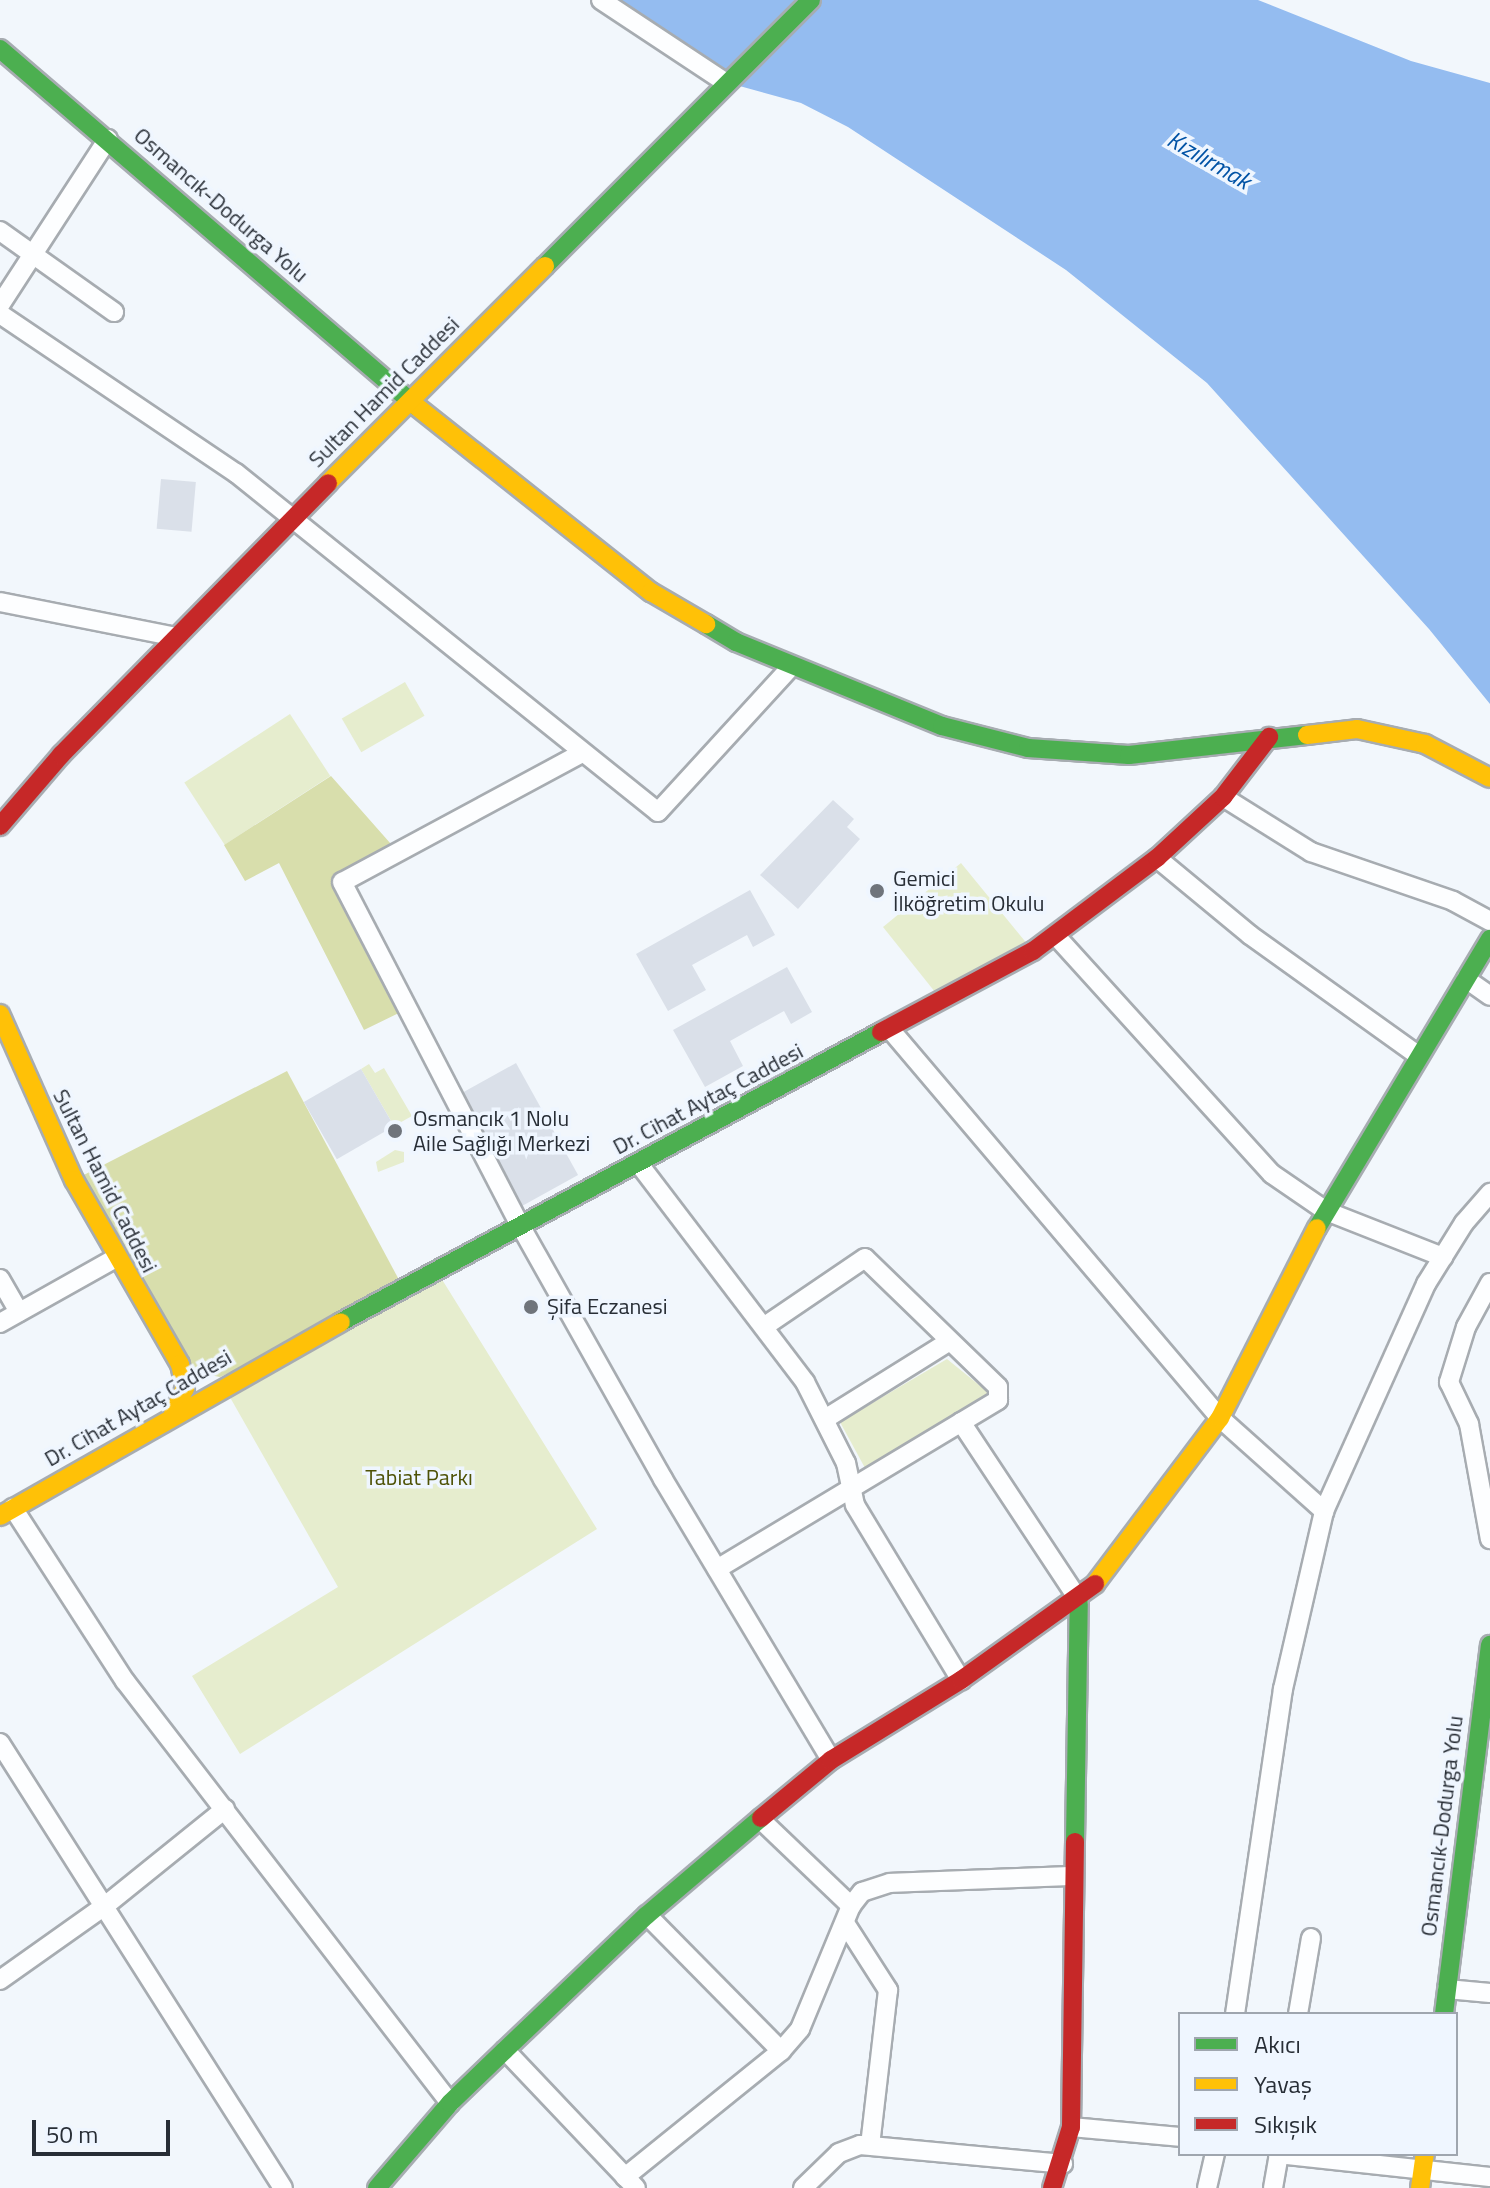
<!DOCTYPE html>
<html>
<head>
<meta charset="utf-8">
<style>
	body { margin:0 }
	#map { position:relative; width:1490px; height:2188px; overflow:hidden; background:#f2f7fc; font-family:"Titillium Web",sans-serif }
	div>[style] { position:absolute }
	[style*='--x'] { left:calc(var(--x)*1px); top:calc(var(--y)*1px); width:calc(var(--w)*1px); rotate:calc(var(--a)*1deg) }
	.green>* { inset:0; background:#e6edce; transform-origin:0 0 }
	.forest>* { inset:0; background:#d8deac }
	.water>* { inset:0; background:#94bcf0 }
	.building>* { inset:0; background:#dae0e9; transform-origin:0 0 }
	.roads { filter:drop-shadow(2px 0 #a7acb1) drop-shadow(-2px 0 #a7acb1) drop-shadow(0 2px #a7acb1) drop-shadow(0 -2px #a7acb1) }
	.street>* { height:18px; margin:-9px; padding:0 9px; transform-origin:9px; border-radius:9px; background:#fdfeff }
	.fast>* { height:18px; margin:-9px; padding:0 9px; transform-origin:9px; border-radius:9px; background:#4caf50 }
	.slow>* { height:18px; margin:-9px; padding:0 9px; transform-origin:9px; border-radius:9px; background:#ffc107 }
	.jam>* { height:18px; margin:-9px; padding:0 9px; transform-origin:9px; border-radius:9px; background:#c62828 }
	.dots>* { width:22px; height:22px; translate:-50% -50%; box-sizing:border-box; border:4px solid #eff6ff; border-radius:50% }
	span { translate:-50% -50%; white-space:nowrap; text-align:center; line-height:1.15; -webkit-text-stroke:7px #eff6ff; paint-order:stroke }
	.street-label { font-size:22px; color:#282e36 }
	.poi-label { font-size:22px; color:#282e36 }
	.left { translate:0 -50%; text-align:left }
	.park-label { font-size:22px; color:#4e5206 }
	.water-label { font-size:24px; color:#0052a5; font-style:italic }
	.legend { position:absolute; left:1178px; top:2012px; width:280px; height:144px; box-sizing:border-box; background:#eff6ff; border:2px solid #9fa6af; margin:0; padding:10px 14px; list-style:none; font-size:24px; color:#282e36 }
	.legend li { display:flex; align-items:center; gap:16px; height:40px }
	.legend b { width:40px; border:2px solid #9fa6af }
	.scale { position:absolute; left:32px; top:2120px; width:138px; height:36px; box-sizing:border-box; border:4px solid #282e36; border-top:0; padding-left:10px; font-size:24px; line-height:28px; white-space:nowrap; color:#282e36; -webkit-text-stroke:6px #eff6ff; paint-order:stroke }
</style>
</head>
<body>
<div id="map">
	<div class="green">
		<div style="left:405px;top:682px;width:39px;height:73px;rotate:60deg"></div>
		<div style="left:290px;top:714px;width:74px;height:126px;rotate:57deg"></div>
		<div style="clip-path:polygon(961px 863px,1033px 951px,943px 1002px,883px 927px)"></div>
		<div style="clip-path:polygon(369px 1064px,375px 1073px,384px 1068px,412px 1116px,394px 1126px,361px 1069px)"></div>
		<div style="clip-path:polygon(395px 1150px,404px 1152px,404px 1162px,378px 1172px,376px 1162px)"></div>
		<div style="clip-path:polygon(438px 1273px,597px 1529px,240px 1754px,192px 1676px,338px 1587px,223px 1385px)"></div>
		<div style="clip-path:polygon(947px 1359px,989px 1393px,987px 1397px,865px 1468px,840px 1422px)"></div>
	</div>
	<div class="forest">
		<div style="clip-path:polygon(331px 776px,398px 852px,342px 883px,405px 1010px,364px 1030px,279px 863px,245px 881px,224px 845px)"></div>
		<div style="clip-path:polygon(287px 1071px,405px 1291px,220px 1377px,205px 1374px,180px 1364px,74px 1180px)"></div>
	</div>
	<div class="water">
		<div style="clip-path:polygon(619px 0,1258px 0,1411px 61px,1490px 83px,1490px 704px,1429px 629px,1207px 383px,1066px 270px,848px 127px,801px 103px,725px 82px)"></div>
	</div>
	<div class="building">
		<div style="left:161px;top:479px;width:35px;height:50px;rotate:5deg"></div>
		<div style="clip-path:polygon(833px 800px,854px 819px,847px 827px,860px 839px,798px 909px,760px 875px)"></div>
		<div style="clip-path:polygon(750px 890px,775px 935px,753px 947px,747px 935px,692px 965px,706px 990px,668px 1011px,636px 954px)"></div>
		<div style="clip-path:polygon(787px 967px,812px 1012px,791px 1024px,784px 1011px,730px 1041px,743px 1066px,705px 1087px,673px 1030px)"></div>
		<div style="left:516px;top:1063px;width:128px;height:64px;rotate:61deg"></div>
		<div style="left:361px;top:1069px;width:66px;height:66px;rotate:60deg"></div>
	</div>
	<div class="roads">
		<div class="street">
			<div style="--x:601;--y:0;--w:149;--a:33.5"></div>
			<div style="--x:0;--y:231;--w:140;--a:35.4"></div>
			<div style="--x:0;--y:305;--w:198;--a:-57"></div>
			<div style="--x:0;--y:314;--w:285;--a:34"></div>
			<div style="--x:236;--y:473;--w:541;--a:38.78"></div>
			<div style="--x:658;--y:812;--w:198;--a:-47.5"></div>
			<div style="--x:0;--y:602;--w:180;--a:11.2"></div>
			<div style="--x:582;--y:753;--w:272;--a:151.7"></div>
			<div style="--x:342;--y:882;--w:389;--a:62.6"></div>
			<div style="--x:521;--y:1227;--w:289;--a:60.6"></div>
			<div style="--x:663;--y:1479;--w:327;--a:59.1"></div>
			<div style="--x:1223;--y:797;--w:104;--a:32"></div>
			<div style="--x:1311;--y:852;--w:150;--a:19"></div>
			<div style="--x:1453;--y:901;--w:42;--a:28.4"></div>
			<div style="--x:1157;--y:858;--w:121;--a:39.6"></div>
			<div style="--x:1250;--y:935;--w:208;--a:35.6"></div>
			<div style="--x:1056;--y:936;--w:321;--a:47.8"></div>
			<div style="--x:1272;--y:1174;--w:65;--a:34.4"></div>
			<div style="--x:1326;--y:1211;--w:126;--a:21.5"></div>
			<div style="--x:1466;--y:979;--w:29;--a:35"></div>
			<div style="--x:889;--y:1028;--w:512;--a:49.68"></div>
			<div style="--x:1220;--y:1418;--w:140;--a:41.8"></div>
			<div style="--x:639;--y:1164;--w:274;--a:52.7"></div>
			<div style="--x:805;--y:1382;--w:91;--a:63.2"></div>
			<div style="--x:846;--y:1463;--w:43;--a:77.9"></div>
			<div style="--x:855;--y:1505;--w:205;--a:58.8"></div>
			<div style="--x:0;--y:1279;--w:38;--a:60"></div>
			<div style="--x:1490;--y:1283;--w:50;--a:118.6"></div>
			<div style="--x:1466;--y:1327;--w:58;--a:107.2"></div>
			<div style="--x:1449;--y:1382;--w:47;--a:64.5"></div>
			<div style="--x:1469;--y:1424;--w:117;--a:79.7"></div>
			<div style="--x:0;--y:1323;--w:133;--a:-29.3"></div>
			<div style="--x:825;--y:1419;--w:147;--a:-32"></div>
			<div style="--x:961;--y:1422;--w:214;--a:56.5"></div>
			<div style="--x:13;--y:1508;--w:206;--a:57.1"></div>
			<div style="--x:125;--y:1681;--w:533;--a:52.4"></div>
			<div style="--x:717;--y:1569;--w:328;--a:-31"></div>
			<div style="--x:998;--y:1400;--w:13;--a:-90"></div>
			<div style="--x:998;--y:1387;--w:185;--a:-135.9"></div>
			<div style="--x:865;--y:1258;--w:121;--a:145.8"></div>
			<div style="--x:0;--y:1743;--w:527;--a:57.55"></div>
			<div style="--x:760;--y:1819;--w:126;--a:43.7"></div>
			<div style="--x:647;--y:1915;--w:191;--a:45.4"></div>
			<div style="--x:845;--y:1923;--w:80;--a:57.3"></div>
			<div style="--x:888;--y:1990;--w:156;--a:96.6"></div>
			<div style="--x:0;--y:1980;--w:130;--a:-35.3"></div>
			<div style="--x:106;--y:1905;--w:153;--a:-38.9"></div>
			<div style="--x:1447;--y:1989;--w:43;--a:5.3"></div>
			<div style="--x:1235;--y:2014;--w:329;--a:-81.6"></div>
			<div style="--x:1283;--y:1689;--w:183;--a:-77"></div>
			<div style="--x:1324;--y:1511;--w:249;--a:-65.8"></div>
			<div style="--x:1426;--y:1284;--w:72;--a:-58.1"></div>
			<div style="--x:1464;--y:1223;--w:40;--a:-49"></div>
			<div style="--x:1298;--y:2014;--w:77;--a:-80.3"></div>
			<div style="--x:505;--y:2050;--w:190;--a:46.5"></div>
			<div style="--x:1071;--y:2127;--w:109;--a:5.2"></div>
			<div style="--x:1278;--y:2154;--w:213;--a:6.2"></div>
			<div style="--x:625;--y:2177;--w:201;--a:-38.9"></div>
			<div style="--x:781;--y:2051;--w:29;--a:-49"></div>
			<div style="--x:800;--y:2029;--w:133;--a:-67.5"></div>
			<div style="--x:851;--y:1906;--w:18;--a:-52"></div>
			<div style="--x:862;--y:1892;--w:29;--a:-18"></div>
			<div style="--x:890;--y:1883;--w:184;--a:-2.2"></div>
			<div style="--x:803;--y:2188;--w:50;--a:-44.2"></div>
			<div style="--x:839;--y:2153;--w:22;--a:-21"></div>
			<div style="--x:860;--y:2145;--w:204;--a:5.3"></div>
			<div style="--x:1207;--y:2188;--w:35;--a:-77"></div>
			<div style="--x:1273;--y:2188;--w:35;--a:-80"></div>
		</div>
		<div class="fast">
			<div style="--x:0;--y:49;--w:548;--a:40.64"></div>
			<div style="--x:545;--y:266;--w:376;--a:-45"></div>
			<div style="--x:706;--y:624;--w:35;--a:31"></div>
			<div style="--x:736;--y:642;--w:222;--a:22.2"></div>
			<div style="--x:942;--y:726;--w:89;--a:14.3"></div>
			<div style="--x:1028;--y:748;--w:101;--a:4"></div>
			<div style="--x:1129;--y:755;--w:179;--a:-6.4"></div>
			<div style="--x:1317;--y:1228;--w:337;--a:-59.1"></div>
			<div style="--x:341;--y:1322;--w:613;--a:-28.24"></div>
			<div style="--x:1075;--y:1842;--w:242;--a:-89.1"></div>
			<div style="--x:1444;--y:2014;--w:372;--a:-82.9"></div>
			<div style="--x:377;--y:2188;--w:112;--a:-49.3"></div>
			<div style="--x:450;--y:2103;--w:76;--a:-43.9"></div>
			<div style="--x:505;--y:2050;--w:196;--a:-43.6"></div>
			<div style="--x:647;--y:1915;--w:150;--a:-40.4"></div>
		</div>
		<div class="slow">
			<div style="--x:416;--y:406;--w:300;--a:38.4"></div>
			<div style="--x:651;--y:592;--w:64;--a:30.2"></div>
			<div style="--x:328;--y:483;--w:307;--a:-45"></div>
			<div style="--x:1307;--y:735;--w:50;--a:-6.8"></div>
			<div style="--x:1357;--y:729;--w:70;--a:12.4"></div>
			<div style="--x:1425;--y:744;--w:73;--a:27.6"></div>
			<div style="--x:0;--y:1014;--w:182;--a:66"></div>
			<div style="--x:74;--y:1180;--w:212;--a:60.1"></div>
			<div style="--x:180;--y:1364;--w:25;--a:78"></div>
			<div style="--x:185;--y:1388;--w:29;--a:115"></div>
			<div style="--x:0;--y:1516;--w:392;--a:-29.6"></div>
			<div style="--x:1095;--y:1584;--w:208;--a:-53"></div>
			<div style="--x:1220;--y:1418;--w:213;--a:-63"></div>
			<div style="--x:1420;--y:2188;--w:34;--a:-82"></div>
		</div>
		<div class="jam">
			<div style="--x:0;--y:826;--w:94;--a:-49.3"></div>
			<div style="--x:61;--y:755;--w:381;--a:-45.5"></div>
			<div style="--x:881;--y:1032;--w:172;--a:-28.1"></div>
			<div style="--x:1033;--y:951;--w:155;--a:-36.9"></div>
			<div style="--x:1157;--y:858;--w:90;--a:-42.7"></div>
			<div style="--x:1223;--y:797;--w:76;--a:-52.5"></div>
			<div style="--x:761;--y:1818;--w:91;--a:-39.6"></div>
			<div style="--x:831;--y:1760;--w:153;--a:-31.6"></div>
			<div style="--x:961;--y:1680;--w:165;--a:-35.6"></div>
			<div style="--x:1052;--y:2188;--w:64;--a:-72.7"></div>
			<div style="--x:1071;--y:2127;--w:285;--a:-89.2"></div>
		</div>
	</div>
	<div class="dots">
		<div style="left:877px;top:891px;background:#6f747b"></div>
		<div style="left:395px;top:1131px;background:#6f747b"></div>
		<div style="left:531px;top:1307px;background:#6f747b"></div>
	</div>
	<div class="street-label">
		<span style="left:221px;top:205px;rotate:41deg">Osmancık-Dodurga Yolu</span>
		<span style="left:384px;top:392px;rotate:-45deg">Sultan Hamid Caddesi</span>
		<span style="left:708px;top:1099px;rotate:-28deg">Dr. Cihat Aytaç Caddesi</span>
		<span style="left:105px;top:1181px;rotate:63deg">Sultan Hamid Caddesi</span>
		<span style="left:138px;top:1408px;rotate:-30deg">Dr. Cihat Aytaç Caddesi</span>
		<span style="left:1442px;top:1826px;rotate:-83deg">Osmancık-Dodurga Yolu</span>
	</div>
	<div class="poi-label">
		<span class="left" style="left:893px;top:891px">Gemici<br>İlköğretim Okulu</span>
		<span class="left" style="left:413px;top:1131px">Osmancık 1 Nolu<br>Aile Sağlığı Merkezi</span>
		<span class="left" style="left:547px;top:1307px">Şifa Eczanesi</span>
	</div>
	<div class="park-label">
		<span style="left:419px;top:1478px">Tabiat Parkı</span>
	</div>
	<div class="water-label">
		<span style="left:1209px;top:160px;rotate:30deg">Kızılırmak</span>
	</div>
	<ul class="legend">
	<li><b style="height:10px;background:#4caf50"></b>Akıcı</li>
	<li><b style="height:10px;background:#ffc107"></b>Yavaş</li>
	<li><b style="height:10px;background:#c62828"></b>Sıkışık</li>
	</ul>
	<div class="scale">50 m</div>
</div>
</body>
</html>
